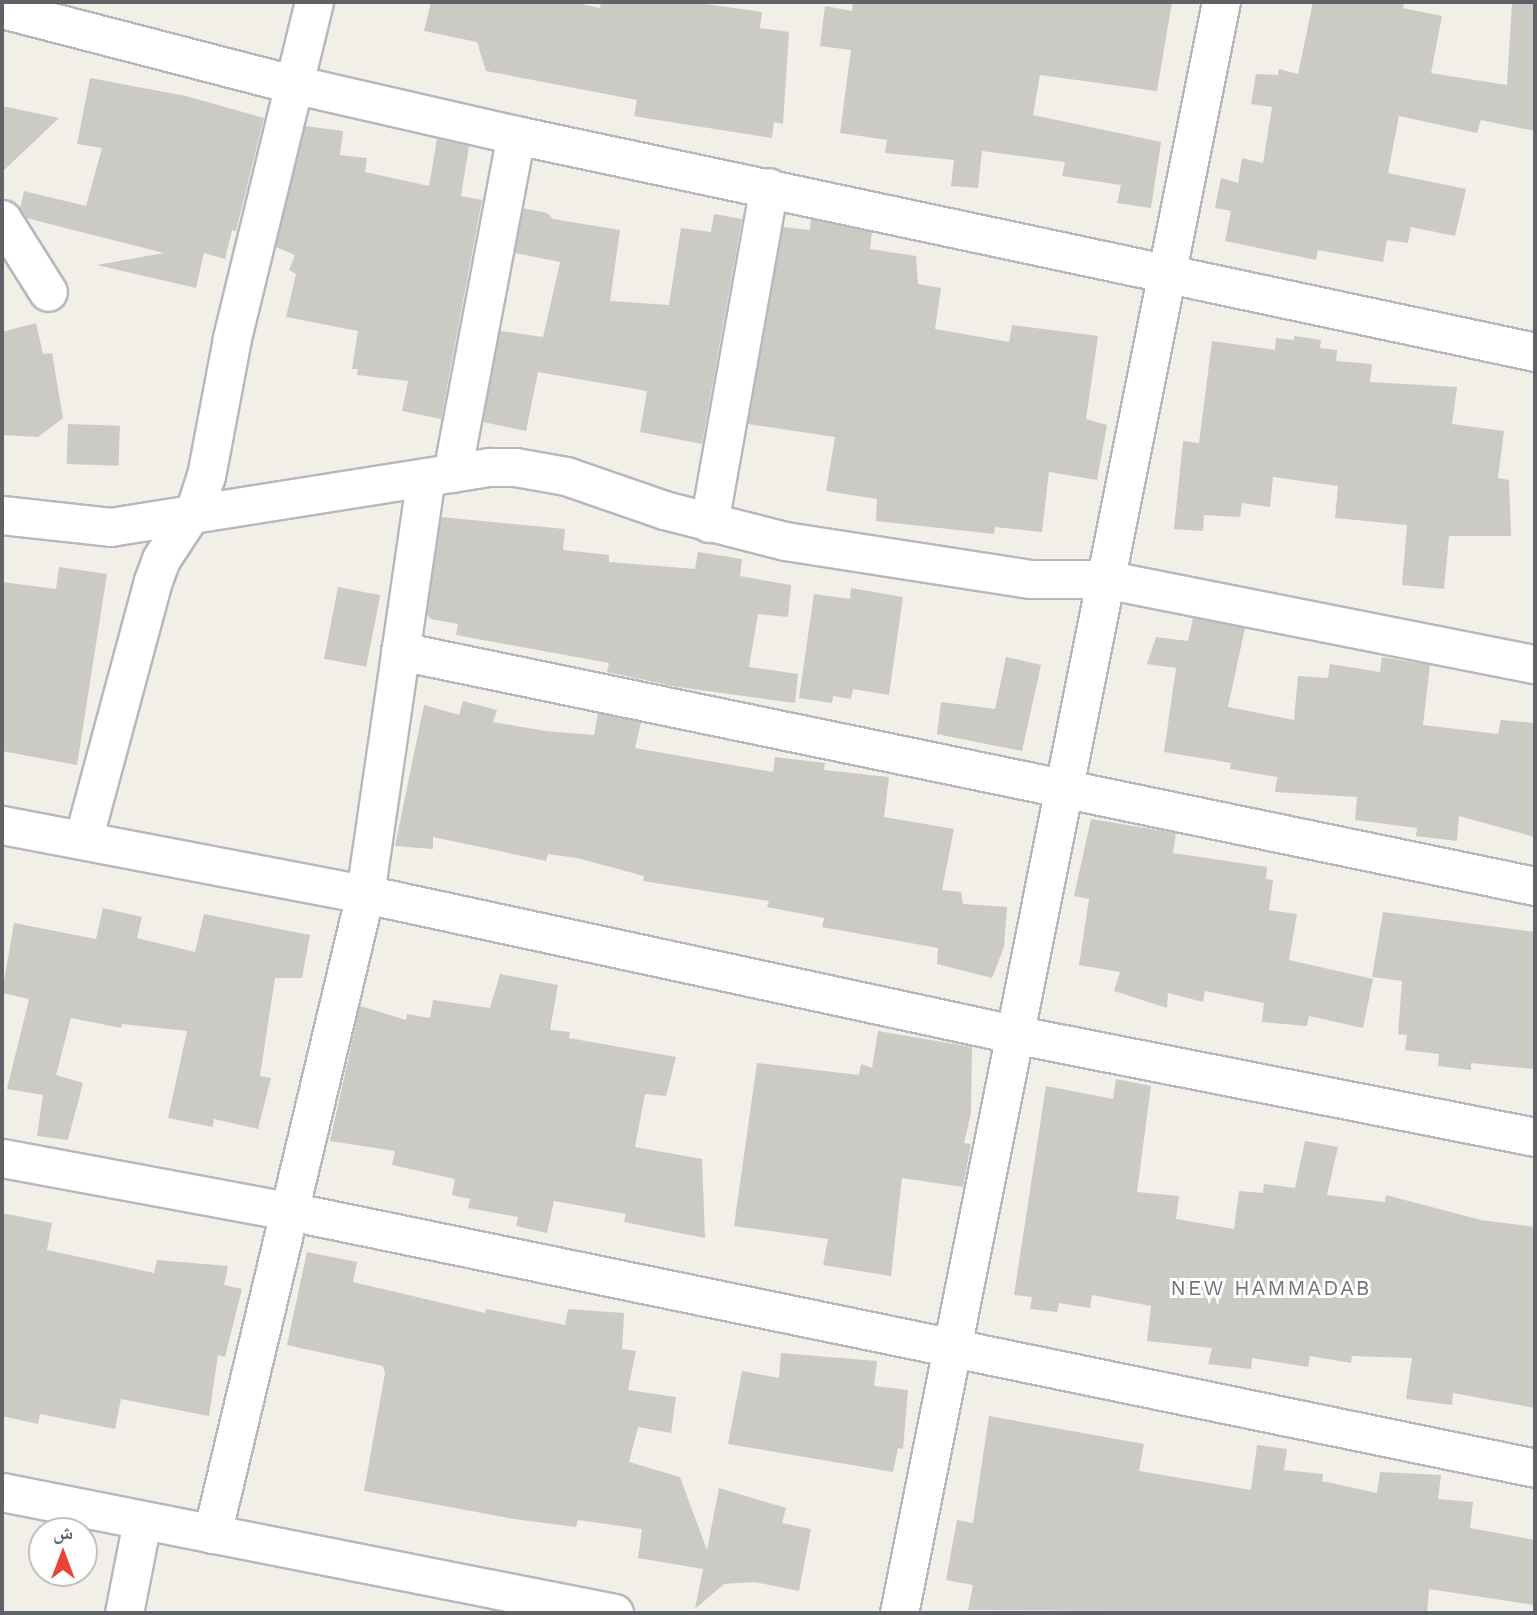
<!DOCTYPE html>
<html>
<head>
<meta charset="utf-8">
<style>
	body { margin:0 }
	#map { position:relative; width:1537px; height:1615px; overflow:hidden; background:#f1efe8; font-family:"Work Sans","Noto Naskh Arabic",sans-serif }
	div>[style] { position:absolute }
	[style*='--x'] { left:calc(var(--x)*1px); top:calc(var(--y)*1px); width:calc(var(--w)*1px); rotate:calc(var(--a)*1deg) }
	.building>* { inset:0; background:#cccac5; transform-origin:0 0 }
	.roads { filter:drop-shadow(2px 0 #b5b8bc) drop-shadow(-2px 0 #b5b8bc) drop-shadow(0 2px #b5b8bc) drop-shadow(0 -2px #b5b8bc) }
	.street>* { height:37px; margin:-18.5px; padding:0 18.5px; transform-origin:18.5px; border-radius:18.5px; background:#fff }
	span { translate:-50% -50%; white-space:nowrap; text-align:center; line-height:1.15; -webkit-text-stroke:6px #fff; paint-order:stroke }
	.neighbourhood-label { font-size:21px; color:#70757a; letter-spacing:2px }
	.frame { position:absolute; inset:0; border:4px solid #5f6368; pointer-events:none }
	.north { position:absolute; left:28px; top:1517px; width:70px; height:70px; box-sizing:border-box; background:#fff; border:2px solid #bfc1c3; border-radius:50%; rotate:0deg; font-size:19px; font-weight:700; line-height:28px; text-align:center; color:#5f6368 }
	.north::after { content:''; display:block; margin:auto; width:24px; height:32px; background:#ea4335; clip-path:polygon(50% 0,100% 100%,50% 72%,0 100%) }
</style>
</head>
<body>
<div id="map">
	<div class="building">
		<div style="clip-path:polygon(431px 2px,572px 2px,600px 8px,601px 2px,692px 2px,762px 12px,760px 28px,789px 32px,783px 124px,774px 122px,772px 138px,651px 119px,634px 116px,637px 100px,486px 71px,477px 42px,424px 31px)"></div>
		<div style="clip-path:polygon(853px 2px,1172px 2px,1157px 91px,1040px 75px,1033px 115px,1161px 142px,1151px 208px,1117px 203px,1121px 185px,1062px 176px,1065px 162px,982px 151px,978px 188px,951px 186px,954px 160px,885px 153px,887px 140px,840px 133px,851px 50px,820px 46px,825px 6px,852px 11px)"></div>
		<div style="clip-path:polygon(1313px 2px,1404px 2px,1403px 8px,1442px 16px,1431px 73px,1507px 85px,1512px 2px,1535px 2px,1535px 131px,1481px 120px,1477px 133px,1399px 116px,1388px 173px,1466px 189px,1455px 236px,1411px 227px,1408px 243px,1387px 240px,1383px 262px,1318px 250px,1316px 260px,1225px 241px,1231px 211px,1215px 208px,1221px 178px,1238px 183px,1242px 158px,1263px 163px,1272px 107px,1251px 104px,1256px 74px,1278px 75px,1279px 69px,1298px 74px)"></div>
		<div style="clip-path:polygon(90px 78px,186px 96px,264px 118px,236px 231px,232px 230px,225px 259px,204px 253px,196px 288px,97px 265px,164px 253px,26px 218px,20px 208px,24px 191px,86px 206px,102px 148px,77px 144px)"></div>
		<div style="clip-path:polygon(2px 106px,59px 118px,2px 172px)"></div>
		<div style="clip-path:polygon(305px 126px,343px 131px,340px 155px,367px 158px,365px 172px,429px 186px,437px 139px,469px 146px,461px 196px,482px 200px,441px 419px,402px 411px,408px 381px,357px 375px,358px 369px,352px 369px,358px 331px,286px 317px,296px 274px,289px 270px,295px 255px,276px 247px)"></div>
		<div style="clip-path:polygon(523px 208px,547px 213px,553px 219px,620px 230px,610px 301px,669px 305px,681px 228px,711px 232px,714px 214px,742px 219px,702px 444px,640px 432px,647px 391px,538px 372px,526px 431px,483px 422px,500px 331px,543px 337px,560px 262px,515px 253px)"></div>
		<div style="clip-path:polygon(811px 219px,872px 232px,870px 249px,916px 256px,918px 284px,941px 288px,935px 329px,1009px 342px,1012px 325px,1098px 336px,1086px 419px,1107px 425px,1097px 480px,1049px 472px,1042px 532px,995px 527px,994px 534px,876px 521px,877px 499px,826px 491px,835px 437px,748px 424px,783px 227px,810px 230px)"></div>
		<div style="clip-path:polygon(36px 323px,43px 354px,52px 353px,63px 418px,38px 437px,2px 435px,2px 332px)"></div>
		<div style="clip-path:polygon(1294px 336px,1321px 340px,1320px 348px,1337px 350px,1336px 361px,1372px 364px,1370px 382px,1457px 387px,1452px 424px,1504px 431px,1498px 478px,1509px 480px,1511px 536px,1449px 536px,1444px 589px,1402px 585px,1407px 525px,1335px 518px,1338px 486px,1273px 477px,1270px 507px,1242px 503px,1240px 517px,1204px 515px,1203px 531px,1174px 529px,1183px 441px,1199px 443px,1212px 341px,1275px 350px,1276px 338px,1294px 340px)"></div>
		<div style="left:68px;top:424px;width:52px;height:40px;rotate:2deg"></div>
		<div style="clip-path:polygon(441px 517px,565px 529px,563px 550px,609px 555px,609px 562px,695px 569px,698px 552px,742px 559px,740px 576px,791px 585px,788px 617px,758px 614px,749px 667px,798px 674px,795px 703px,678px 687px,607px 672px,609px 663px,456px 635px,458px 624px,431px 619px,427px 614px)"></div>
		<div style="clip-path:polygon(59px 567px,107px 574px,77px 765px,2px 751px,2px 582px,56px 589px)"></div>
		<div style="left:338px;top:587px;width:43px;height:73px;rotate:11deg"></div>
		<div style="clip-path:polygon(851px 588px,903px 597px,889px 695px,853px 689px,851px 699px,833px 696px,832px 703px,799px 698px,814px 594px,850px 599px)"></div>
		<div style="clip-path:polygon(1193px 618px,1245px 628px,1228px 707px,1294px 720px,1298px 676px,1328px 678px,1330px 664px,1380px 672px,1382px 657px,1430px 665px,1423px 725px,1498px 734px,1501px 720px,1535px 723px,1535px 837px,1459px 816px,1457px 841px,1416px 836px,1417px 828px,1355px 820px,1357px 797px,1275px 792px,1277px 777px,1230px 769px,1231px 763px,1164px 752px,1176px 668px,1147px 664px,1156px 637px,1188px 641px)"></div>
		<div style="clip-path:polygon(1006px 657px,1041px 665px,1022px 751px,937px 734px,941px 702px,995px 709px)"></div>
		<div style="clip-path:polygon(463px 701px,497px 710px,493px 722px,545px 731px,594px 735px,598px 713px,641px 722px,635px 748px,715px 762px,773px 772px,775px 757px,825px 763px,824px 770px,889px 777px,884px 817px,954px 829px,942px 890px,961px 892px,963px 904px,1007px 907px,1004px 947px,992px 978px,937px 964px,938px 948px,822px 927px,824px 918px,767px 907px,769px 901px,643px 881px,644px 876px,577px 858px,548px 854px,546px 861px,433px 837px,433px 849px,395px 846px,424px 705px,459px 715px)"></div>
		<div style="clip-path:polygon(1091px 819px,1176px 833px,1173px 853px,1267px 867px,1266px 879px,1273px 880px,1269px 910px,1297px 914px,1289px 960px,1373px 979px,1363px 1028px,1309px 1016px,1307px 1026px,1262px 1022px,1264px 1003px,1205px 991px,1203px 1002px,1168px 993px,1167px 1008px,1114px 991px,1120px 972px,1079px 965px,1089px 899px,1074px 896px)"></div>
		<div style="clip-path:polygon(103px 908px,142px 917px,137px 938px,195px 952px,204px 914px,310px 935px,302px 978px,275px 978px,260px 1076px,271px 1078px,258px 1129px,214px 1119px,213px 1127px,168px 1118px,187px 1031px,122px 1024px,121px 1028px,71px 1018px,56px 1075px,83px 1083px,68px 1140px,37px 1136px,43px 1095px,7px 1089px,29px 999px,2px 993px,14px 923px,96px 939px)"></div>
		<div style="clip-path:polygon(1383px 912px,1535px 932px,1535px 1069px,1471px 1063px,1471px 1070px,1438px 1066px,1439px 1054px,1405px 1050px,1407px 1035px,1398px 1034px,1402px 981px,1372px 977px)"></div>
		<div style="clip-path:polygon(500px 974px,558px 985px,550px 1030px,570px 1032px,569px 1038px,676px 1057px,666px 1096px,645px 1094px,635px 1147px,702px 1159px,705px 1238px,624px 1222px,626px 1214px,554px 1201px,547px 1233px,516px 1226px,518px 1217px,468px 1208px,470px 1199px,452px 1195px,455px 1179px,392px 1165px,395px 1151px,330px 1141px,360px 1006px,406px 1020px,407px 1014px,430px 1018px,433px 1000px,490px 1008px)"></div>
		<div style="clip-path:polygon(878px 1031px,972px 1047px,971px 1113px,964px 1143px,971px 1144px,963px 1187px,902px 1178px,891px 1276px,823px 1265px,828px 1239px,734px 1226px,757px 1063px,859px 1075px,861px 1064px,872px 1068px)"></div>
		<div style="clip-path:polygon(1116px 1079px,1151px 1086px,1137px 1192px,1179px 1196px,1176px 1219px,1234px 1229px,1239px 1191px,1263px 1193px,1264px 1184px,1295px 1188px,1305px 1141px,1338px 1147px,1327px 1195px,1385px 1202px,1386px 1195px,1481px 1220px,1535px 1227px,1535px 1408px,1453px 1393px,1452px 1405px,1406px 1399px,1412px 1358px,1352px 1356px,1351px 1363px,1310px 1356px,1308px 1367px,1252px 1358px,1251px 1369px,1208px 1364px,1212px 1348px,1147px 1341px,1151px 1306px,1092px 1295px,1090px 1308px,1059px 1303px,1057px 1312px,1030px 1309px,1032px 1297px,1014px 1295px,1046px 1086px,1113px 1099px)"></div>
		<div style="clip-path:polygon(2px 1213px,52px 1223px,47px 1250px,154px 1273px,157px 1260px,228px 1266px,224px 1285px,242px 1289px,225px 1357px,218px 1355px,209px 1416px,121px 1399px,115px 1429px,40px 1414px,38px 1424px,2px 1416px)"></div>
		<div style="clip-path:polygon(307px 1252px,357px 1262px,353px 1282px,485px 1313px,486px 1309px,565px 1325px,568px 1309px,624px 1313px,622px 1349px,636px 1351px,628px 1390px,676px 1397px,671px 1433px,638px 1427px,629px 1462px,680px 1477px,707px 1550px,719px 1488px,786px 1508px,782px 1523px,811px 1529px,799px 1591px,754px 1582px,724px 1584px,695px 1609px,703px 1569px,638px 1558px,642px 1529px,578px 1520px,576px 1527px,514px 1519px,364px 1491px,385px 1373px,383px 1366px,287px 1345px)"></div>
		<div style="clip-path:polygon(781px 1353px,877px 1361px,874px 1386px,908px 1390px,903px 1449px,898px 1448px,893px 1472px,728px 1444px,742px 1371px,779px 1378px)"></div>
		<div style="clip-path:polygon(989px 1416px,1144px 1444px,1139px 1471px,1251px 1490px,1257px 1445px,1287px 1449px,1284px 1470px,1323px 1474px,1322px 1481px,1377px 1493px,1380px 1472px,1441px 1475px,1438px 1499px,1473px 1502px,1470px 1528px,1535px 1540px,1535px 1605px,1429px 1589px,1427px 1613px,968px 1610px,973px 1585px,946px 1580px,957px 1520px,973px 1523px)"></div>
	</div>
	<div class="roads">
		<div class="street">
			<div style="--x:2;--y:9;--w:301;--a:14.5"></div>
			<div style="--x:293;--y:84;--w:229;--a:12.9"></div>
			<div style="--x:516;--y:135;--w:1042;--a:12.02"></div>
			<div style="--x:2;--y:219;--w:86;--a:57.8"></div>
			<div style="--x:452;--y:473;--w:344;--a:-79.3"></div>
			<div style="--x:2;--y:515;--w:109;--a:6.3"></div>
			<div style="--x:110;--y:527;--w:385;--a:-9"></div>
			<div style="--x:490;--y:467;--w:25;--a:0"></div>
			<div style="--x:515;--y:467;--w:52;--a:10"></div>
			<div style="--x:566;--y:476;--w:104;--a:19.1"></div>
			<div style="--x:664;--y:510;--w:125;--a:14.4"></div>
			<div style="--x:785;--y:541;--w:249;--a:8.8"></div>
			<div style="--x:1031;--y:579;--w:73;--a:0"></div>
			<div style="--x:1104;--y:579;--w:439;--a:11.2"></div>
			<div style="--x:709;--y:523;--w:341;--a:-79.9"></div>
			<div style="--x:400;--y:651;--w:1159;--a:11.7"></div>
			<div style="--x:2;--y:825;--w:369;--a:10.8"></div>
			<div style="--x:365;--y:894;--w:663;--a:12.19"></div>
			<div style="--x:1013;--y:1034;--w:532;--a:11.16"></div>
			<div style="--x:83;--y:840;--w:268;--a:-74.9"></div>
			<div style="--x:153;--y:581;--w:23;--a:-70"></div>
			<div style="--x:161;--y:559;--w:64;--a:-56.6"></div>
			<div style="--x:196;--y:506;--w:32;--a:-72"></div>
			<div style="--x:206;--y:476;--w:140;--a:-79.3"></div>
			<div style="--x:232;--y:338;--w:346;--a:-76.3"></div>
			<div style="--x:2;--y:1158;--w:292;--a:10.5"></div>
			<div style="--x:289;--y:1211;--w:1272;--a:11.65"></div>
			<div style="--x:2;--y:1492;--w:624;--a:11.18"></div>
			<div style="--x:212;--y:1534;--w:658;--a:-76.56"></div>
			<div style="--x:365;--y:894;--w:421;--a:-81.7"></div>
			<div style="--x:124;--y:1613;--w:94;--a:-78.9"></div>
			<div style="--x:899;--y:1613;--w:1643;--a:-78.7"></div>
		</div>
	</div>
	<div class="neighbourhood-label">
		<span style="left:1271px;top:1288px">NEW HAMMADAB</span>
	</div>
	<div class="frame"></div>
	<div class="north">ش</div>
</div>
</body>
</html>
